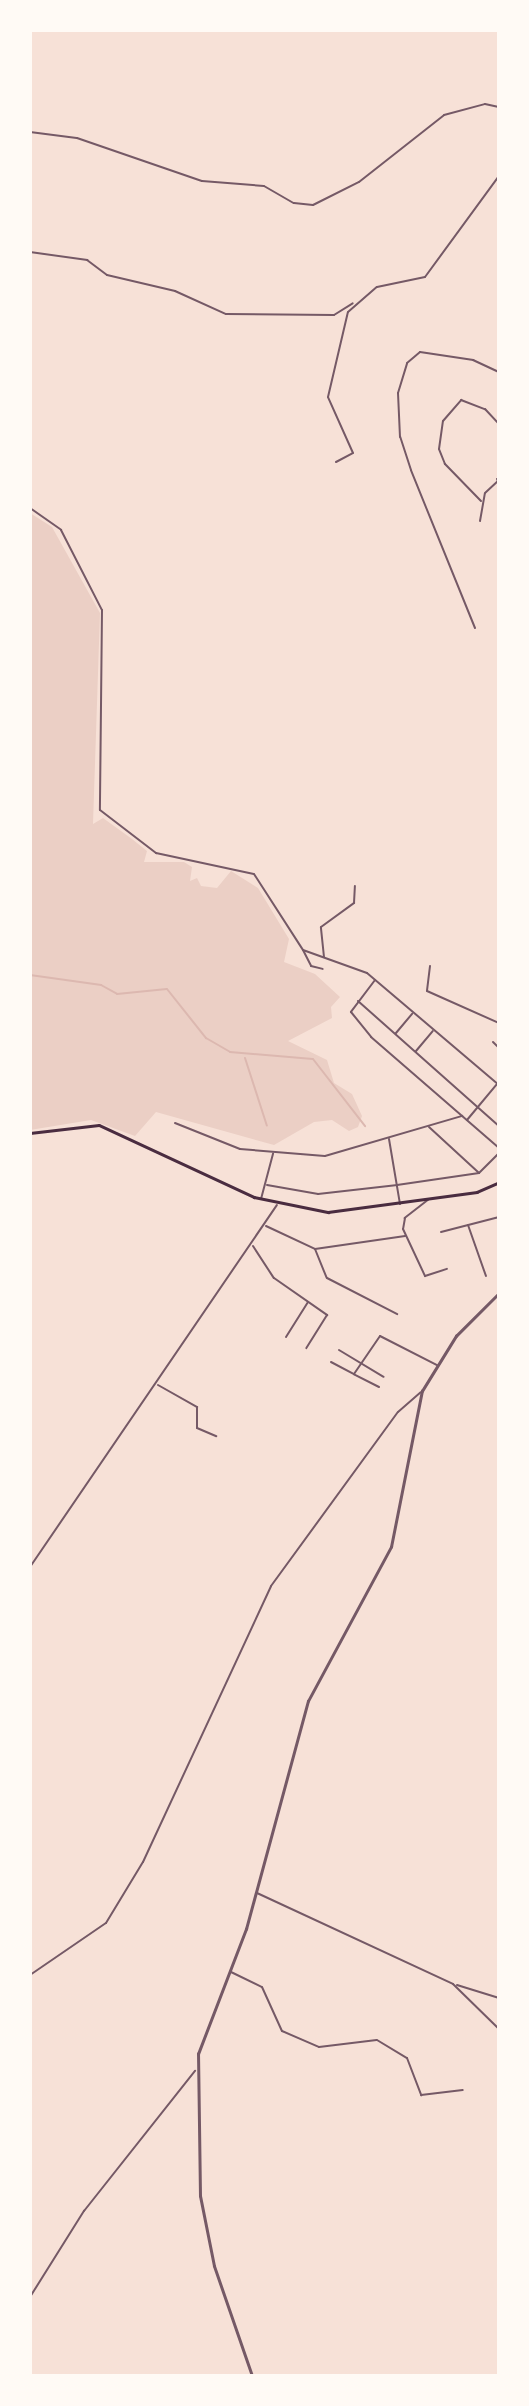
<!DOCTYPE html>
<html>
<head>
<meta charset="utf-8">
<style>
	body { margin:0 }
	#map { position:relative; width:529px; height:2406px; overflow:hidden; background:#f7e1d7; font-family:"Roboto Condensed",sans-serif }
	div>[style] { position:absolute }
	[style*='--x'] { left:calc(var(--x)*1px); top:calc(var(--y)*1px); width:calc(var(--w)*1px); rotate:calc(var(--a)*1deg) }
	.green>* { inset:0; background:#ebcfc5 }
	.stream>* { height:2px; margin:-1px; padding:0 1px; transform-origin:1px; border-radius:1px; background:#dcb8b0 }
	.minor>* { height:2px; margin:-1px; padding:0 1px; transform-origin:1px; border-radius:1px; background:#755966 }
	.tertiary>* { height:2.5px; margin:-1.25px; padding:0 1.25px; transform-origin:1.25px; border-radius:1.25px; background:#755966 }
	.secondary>* { height:2.5px; margin:-1.25px; padding:0 1.25px; transform-origin:1.25px; border-radius:1.25px; background:#4a2c40 }
	span { translate:-50% -50%; white-space:nowrap; text-align:center; line-height:1.15; -webkit-text-stroke:5px #fffaf5; paint-order:stroke }
	.frame { position:absolute; inset:0; border:32px solid #fffaf5; pointer-events:none }
</style>
</head>
<body>
<div id="map">
	<div class="green">
		<div style="clip-path:polygon(30px 513px,52px 527px,100px 613px,93px 824px,103px 818px,132px 839px,147px 851px,144px 862px,184px 862px,192px 867px,190px 881px,197px 878px,201px 886px,217px 888px,231px 871px,258px 888px,289px 939px,284px 962px,315px 974px,340px 997px,331px 1007px,332px 1018px,288px 1041px,327px 1060px,334px 1083px,352px 1094px,362px 1116px,358px 1127px,349px 1131px,332px 1120px,314px 1122px,274px 1145px,156px 1112px,135px 1136px,91px 1120px,30px 1130px)"></div>
	</div>
	<div class="stream">
		<div style="--x:30;--y:975;--w:72;--a:8"></div>
		<div style="--x:101;--y:985;--w:18;--a:29"></div>
		<div style="--x:117;--y:994;--w:50;--a:-5.7"></div>
		<div style="--x:167;--y:989;--w:63;--a:51.5"></div>
		<div style="--x:206;--y:1038;--w:28;--a:30"></div>
		<div style="--x:230;--y:1052;--w:83;--a:4.8"></div>
		<div style="--x:313;--y:1059;--w:85;--a:52.2"></div>
		<div style="--x:245;--y:1058;--w:71;--a:72.1"></div>
	</div>
	<div class="minor">
		<div style="--x:30;--y:132;--w:47;--a:7.3"></div>
		<div style="--x:77;--y:138;--w:132;--a:19"></div>
		<div style="--x:202;--y:181;--w:62;--a:4.6"></div>
		<div style="--x:264;--y:186;--w:34;--a:30"></div>
		<div style="--x:294;--y:203;--w:19;--a:6"></div>
		<div style="--x:313;--y:205;--w:51;--a:-26.6"></div>
		<div style="--x:359;--y:182;--w:108;--a:-38.2"></div>
		<div style="--x:444;--y:115;--w:42;--a:-15"></div>
		<div style="--x:485;--y:104;--w:14;--a:12"></div>
		<div style="--x:30;--y:252;--w:58;--a:8"></div>
		<div style="--x:87;--y:260;--w:25;--a:37"></div>
		<div style="--x:107;--y:275;--w:70;--a:13.2"></div>
		<div style="--x:175;--y:291;--w:56;--a:24.3"></div>
		<div style="--x:226;--y:314;--w:108;--a:0.5"></div>
		<div style="--x:334;--y:315;--w:22;--a:-32"></div>
		<div style="--x:336;--y:462;--w:19;--a:-28"></div>
		<div style="--x:353;--y:453;--w:61;--a:-114.1"></div>
		<div style="--x:328;--y:397;--w:87;--a:-76.8"></div>
		<div style="--x:348;--y:312;--w:38;--a:-41"></div>
		<div style="--x:377;--y:287;--w:49;--a:-11.8"></div>
		<div style="--x:425;--y:277;--w:125;--a:-53.8"></div>
		<div style="--x:497;--y:479;--w:4;--a:63"></div>
		<div style="--x:481;--y:501;--w:52;--a:-134.2"></div>
		<div style="--x:445;--y:464;--w:16;--a:-112"></div>
		<div style="--x:439;--y:449;--w:28;--a:-82"></div>
		<div style="--x:443;--y:421;--w:28;--a:-49"></div>
		<div style="--x:461;--y:400;--w:26;--a:21"></div>
		<div style="--x:485;--y:409;--w:21;--a:47"></div>
		<div style="--x:30;--y:508;--w:38;--a:35"></div>
		<div style="--x:61;--y:530;--w:90;--a:62.9"></div>
		<div style="--x:102;--y:610;--w:200;--a:90.6"></div>
		<div style="--x:100;--y:810;--w:71;--a:37.5"></div>
		<div style="--x:156;--y:853;--w:100;--a:12.1"></div>
		<div style="--x:254;--y:874;--w:90;--a:57.2"></div>
		<div style="--x:303;--y:950;--w:68;--a:19.8"></div>
		<div style="--x:367;--y:973;--w:173;--a:40.3"></div>
		<div style="--x:480;--y:521;--w:28;--a:-80"></div>
		<div style="--x:485;--y:493;--w:18;--a:-43"></div>
		<div style="--x:475;--y:628;--w:170;--a:-112.1"></div>
		<div style="--x:411;--y:470;--w:35;--a:-108"></div>
		<div style="--x:400;--y:437;--w:44;--a:-92.6"></div>
		<div style="--x:398;--y:393;--w:31;--a:-73"></div>
		<div style="--x:407;--y:363;--w:17;--a:-40"></div>
		<div style="--x:420;--y:352;--w:54;--a:8.6"></div>
		<div style="--x:473;--y:360;--w:29;--a:25"></div>
		<div style="--x:303;--y:950;--w:18;--a:63"></div>
		<div style="--x:311;--y:966;--w:12;--a:14"></div>
		<div style="--x:324;--y:957;--w:30;--a:-96"></div>
		<div style="--x:321;--y:927;--w:41;--a:-36"></div>
		<div style="--x:354;--y:903;--w:17;--a:-87"></div>
		<div style="--x:430;--y:966;--w:25;--a:97"></div>
		<div style="--x:427;--y:991;--w:79;--a:24"></div>
		<div style="--x:375;--y:980;--w:40;--a:127"></div>
		<div style="--x:351;--y:1012;--w:32;--a:51"></div>
		<div style="--x:371;--y:1037;--w:169;--a:40.9"></div>
		<div style="--x:358;--y:1001;--w:188;--a:41.6"></div>
		<div style="--x:396;--y:1033;--w:25;--a:-50"></div>
		<div style="--x:493;--y:1042;--w:8;--a:45"></div>
		<div style="--x:416;--y:1051;--w:26;--a:-50"></div>
		<div style="--x:467;--y:1120;--w:47;--a:-50.2"></div>
		<div style="--x:175;--y:1123;--w:70;--a:21.8"></div>
		<div style="--x:240;--y:1149;--w:85;--a:4.7"></div>
		<div style="--x:325;--y:1156;--w:143;--a:-16.3"></div>
		<div style="--x:429;--y:1127;--w:68;--a:42.6"></div>
		<div style="--x:389;--y:1139;--w:66;--a:80.4"></div>
		<div style="--x:267;--y:1185;--w:52;--a:10"></div>
		<div style="--x:318;--y:1194;--w:80;--a:-6.5"></div>
		<div style="--x:397;--y:1185;--w:83;--a:-8.3"></div>
		<div style="--x:479;--y:1173;--w:28;--a:-45"></div>
		<div style="--x:261;--y:1199;--w:47;--a:-75.1"></div>
		<div style="--x:429;--y:1199;--w:31;--a:142"></div>
		<div style="--x:405;--y:1218;--w:11;--a:100"></div>
		<div style="--x:403;--y:1229;--w:52;--a:64.9"></div>
		<div style="--x:425;--y:1276;--w:23;--a:-18"></div>
		<div style="--x:468;--y:1225;--w:54;--a:70.6"></div>
		<div style="--x:266;--y:1226;--w:54;--a:25.1"></div>
		<div style="--x:315;--y:1249;--w:91;--a:-8.2"></div>
		<div style="--x:441;--y:1232;--w:60;--a:-14.5"></div>
		<div style="--x:253;--y:1246;--w:38;--a:57"></div>
		<div style="--x:274;--y:1278;--w:65;--a:34.9"></div>
		<div style="--x:327;--y:1315;--w:39;--a:122"></div>
		<div style="--x:315;--y:1249;--w:31;--a:68"></div>
		<div style="--x:327;--y:1278;--w:79;--a:27.2"></div>
		<div style="--x:286;--y:1337;--w:41;--a:-57.8"></div>
		<div style="--x:339;--y:1350;--w:52;--a:31"></div>
		<div style="--x:331;--y:1362;--w:26;--a:28"></div>
		<div style="--x:158;--y:1385;--w:45;--a:29.4"></div>
		<div style="--x:197;--y:1407;--w:21;--a:90"></div>
		<div style="--x:197;--y:1428;--w:21;--a:23"></div>
		<div style="--x:379;--y:1387;--w:28;--a:-153"></div>
		<div style="--x:354;--y:1374;--w:46;--a:-55.6"></div>
		<div style="--x:380;--y:1336;--w:64;--a:27"></div>
		<div style="--x:30;--y:1567;--w:438;--a:-55.7"></div>
		<div style="--x:257;--y:1893;--w:216;--a:24.9"></div>
		<div style="--x:453;--y:1984;--w:64;--a:44.4"></div>
		<div style="--x:231;--y:1972;--w:34;--a:26"></div>
		<div style="--x:262;--y:1987;--w:48;--a:65.6"></div>
		<div style="--x:282;--y:2031;--w:40;--a:23.4"></div>
		<div style="--x:319;--y:2047;--w:58;--a:-6.9"></div>
		<div style="--x:377;--y:2040;--w:35;--a:31"></div>
		<div style="--x:407;--y:2058;--w:40;--a:69"></div>
		<div style="--x:421;--y:2095;--w:42;--a:-6.8"></div>
		<div style="--x:30;--y:1975;--w:92;--a:-34.4"></div>
		<div style="--x:106;--y:1923;--w:71;--a:-58.8"></div>
		<div style="--x:143;--y:1862;--w:304;--a:-65.1"></div>
		<div style="--x:271;--y:1586;--w:215;--a:-53.9"></div>
		<div style="--x:398;--y:1412;--w:30;--a:-41"></div>
		<div style="--x:457;--y:1985;--w:44;--a:17.2"></div>
		<div style="--x:30;--y:2297;--w:102;--a:-57.9"></div>
		<div style="--x:84;--y:2211;--w:179;--a:-51.6"></div>
	</div>
	<div class="tertiary">
		<div style="--x:252;--y:2376;--w:116;--a:-109.1"></div>
		<div style="--x:214;--y:2266;--w:71;--a:-101.3"></div>
		<div style="--x:200;--y:2196;--w:142;--a:-90.8"></div>
		<div style="--x:198;--y:2054;--w:134;--a:-69"></div>
		<div style="--x:246;--y:1929;--w:236;--a:-74.8"></div>
		<div style="--x:308;--y:1701;--w:175;--a:-61.7"></div>
		<div style="--x:391;--y:1547;--w:159;--a:-78.8"></div>
		<div style="--x:422;--y:1391;--w:65;--a:-58.3"></div>
		<div style="--x:456;--y:1336;--w:61;--a:-45"></div>
	</div>
	<div class="secondary">
		<div style="--x:30;--y:1133;--w:69;--a:-6.6"></div>
		<div style="--x:99;--y:1125;--w:171;--a:24.9"></div>
		<div style="--x:254;--y:1197;--w:76;--a:11.5"></div>
		<div style="--x:328;--y:1212;--w:150;--a:-7.6"></div>
		<div style="--x:477;--y:1192;--w:24;--a:-24"></div>
	</div>
	<div class="frame"></div>
</div>
</body>
</html>
